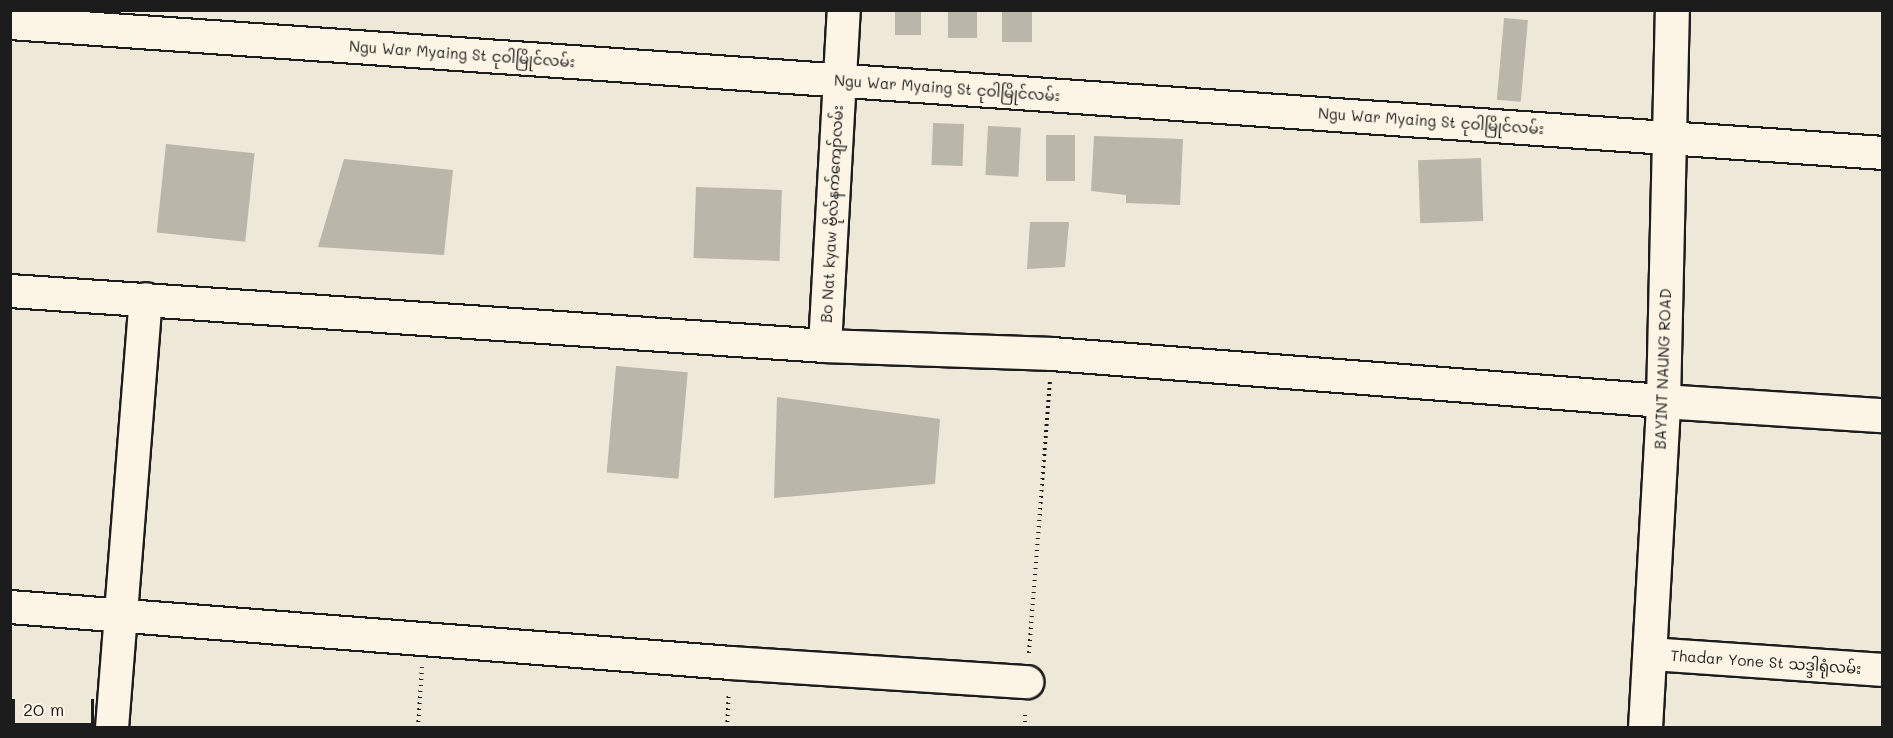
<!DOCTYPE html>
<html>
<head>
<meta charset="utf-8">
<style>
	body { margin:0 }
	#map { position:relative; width:1893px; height:738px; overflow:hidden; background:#eee8d9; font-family:Mali,"Noto Sans Myanmar",sans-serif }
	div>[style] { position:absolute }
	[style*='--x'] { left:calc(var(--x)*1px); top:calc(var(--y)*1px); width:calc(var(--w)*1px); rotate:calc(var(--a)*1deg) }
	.building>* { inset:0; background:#bab6aa; transform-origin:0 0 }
	.path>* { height:4px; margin-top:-2px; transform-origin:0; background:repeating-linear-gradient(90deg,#1c1c1c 0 1.5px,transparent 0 6px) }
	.roads { filter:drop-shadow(2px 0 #1c1c1c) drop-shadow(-2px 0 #1c1c1c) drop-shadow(0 2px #1c1c1c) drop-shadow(0 -2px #1c1c1c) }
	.street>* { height:32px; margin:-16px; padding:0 16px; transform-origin:16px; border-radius:16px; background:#fcf5e5 }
	.secondary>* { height:33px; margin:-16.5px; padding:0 16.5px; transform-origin:16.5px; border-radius:16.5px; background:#fcf5e5 }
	span { translate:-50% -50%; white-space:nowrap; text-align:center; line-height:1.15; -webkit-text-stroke:6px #fcf5e5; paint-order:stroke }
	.street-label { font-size:15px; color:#1c1c1c }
	.frame { position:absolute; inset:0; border:12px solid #1c1c1c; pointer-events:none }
	.scale { position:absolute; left:12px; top:699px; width:82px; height:27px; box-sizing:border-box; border:3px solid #1c1c1c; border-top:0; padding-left:8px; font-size:18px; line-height:21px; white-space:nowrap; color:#1c1c1c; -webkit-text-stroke:4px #fcf5e5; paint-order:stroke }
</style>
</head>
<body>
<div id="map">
	<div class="building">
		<div style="left:895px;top:10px;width:26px;height:25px"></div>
		<div style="left:948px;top:10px;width:29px;height:28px"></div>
		<div style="left:1002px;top:10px;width:30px;height:32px"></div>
		<div style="left:1504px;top:18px;width:24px;height:82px;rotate:5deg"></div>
		<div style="left:933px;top:123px;width:31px;height:42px;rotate:2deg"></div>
		<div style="left:988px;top:126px;width:33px;height:49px;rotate:3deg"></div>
		<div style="left:1046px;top:135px;width:29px;height:46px"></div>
		<div style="clip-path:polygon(1094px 136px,1183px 139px,1180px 205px,1126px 203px,1126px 195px,1091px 191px)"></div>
		<div style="left:166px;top:144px;width:89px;height:89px;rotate:6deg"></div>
		<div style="left:1481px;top:158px;width:63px;height:63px;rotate:88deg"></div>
		<div style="clip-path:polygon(344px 159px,453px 170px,444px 255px,318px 247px)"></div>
		<div style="left:696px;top:187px;width:86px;height:71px;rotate:2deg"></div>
		<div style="clip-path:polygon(1030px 222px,1069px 222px,1065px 267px,1027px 269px)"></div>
		<div style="left:616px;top:366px;width:72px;height:107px;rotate:5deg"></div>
		<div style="clip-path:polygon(777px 397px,940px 419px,935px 484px,774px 498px)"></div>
	</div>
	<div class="path">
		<div style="--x:1029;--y:653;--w:272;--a:-85.6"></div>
		<div style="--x:418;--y:728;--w:61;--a:-86.2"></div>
		<div style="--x:727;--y:728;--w:36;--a:-87"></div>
		<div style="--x:1025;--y:728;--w:17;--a:-90"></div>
	</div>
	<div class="roads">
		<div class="street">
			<div style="--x:10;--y:23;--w:1877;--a:3.97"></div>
			<div style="--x:10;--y:291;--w:817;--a:3.86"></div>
			<div style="--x:825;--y:346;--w:227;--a:2"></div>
			<div style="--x:1052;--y:354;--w:613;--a:4.4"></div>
			<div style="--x:825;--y:346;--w:337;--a:-86.8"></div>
			<div style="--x:10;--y:607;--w:723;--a:4.44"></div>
			<div style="--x:731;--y:663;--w:297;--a:3.7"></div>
			<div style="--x:1650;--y:654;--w:233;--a:3.9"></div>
			<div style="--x:112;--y:728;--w:430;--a:-85.5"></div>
		</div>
		<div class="secondary">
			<div style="--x:1663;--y:401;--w:219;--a:3.7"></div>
			<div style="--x:1645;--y:728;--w:327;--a:-86.8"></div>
			<div style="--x:1663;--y:401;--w:391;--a:-88.7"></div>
		</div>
	</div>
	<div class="street-label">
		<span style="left:462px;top:54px;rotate:4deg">Ngu War Myaing St ငုဝါမြိုင်လမ်း</span>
		<span style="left:947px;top:88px;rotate:4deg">Ngu War Myaing St ငုဝါမြိုင်လမ်း</span>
		<span style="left:1431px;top:121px;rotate:4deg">Ngu War Myaing St ငုဝါမြိုင်လမ်း</span>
		<span style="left:832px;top:214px;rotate:-87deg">Bo Nat kyaw ဗိုလ်နက်ကျော်လမ်း</span>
		<span style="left:1663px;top:369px;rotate:-88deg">BAYINT NAUNG ROAD</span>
		<span style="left:1766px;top:662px;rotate:4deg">Thadar Yone St သဒ္ဒါရုံလမ်း</span>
	</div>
	<div class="frame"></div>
	<div class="scale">20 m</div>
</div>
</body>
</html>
